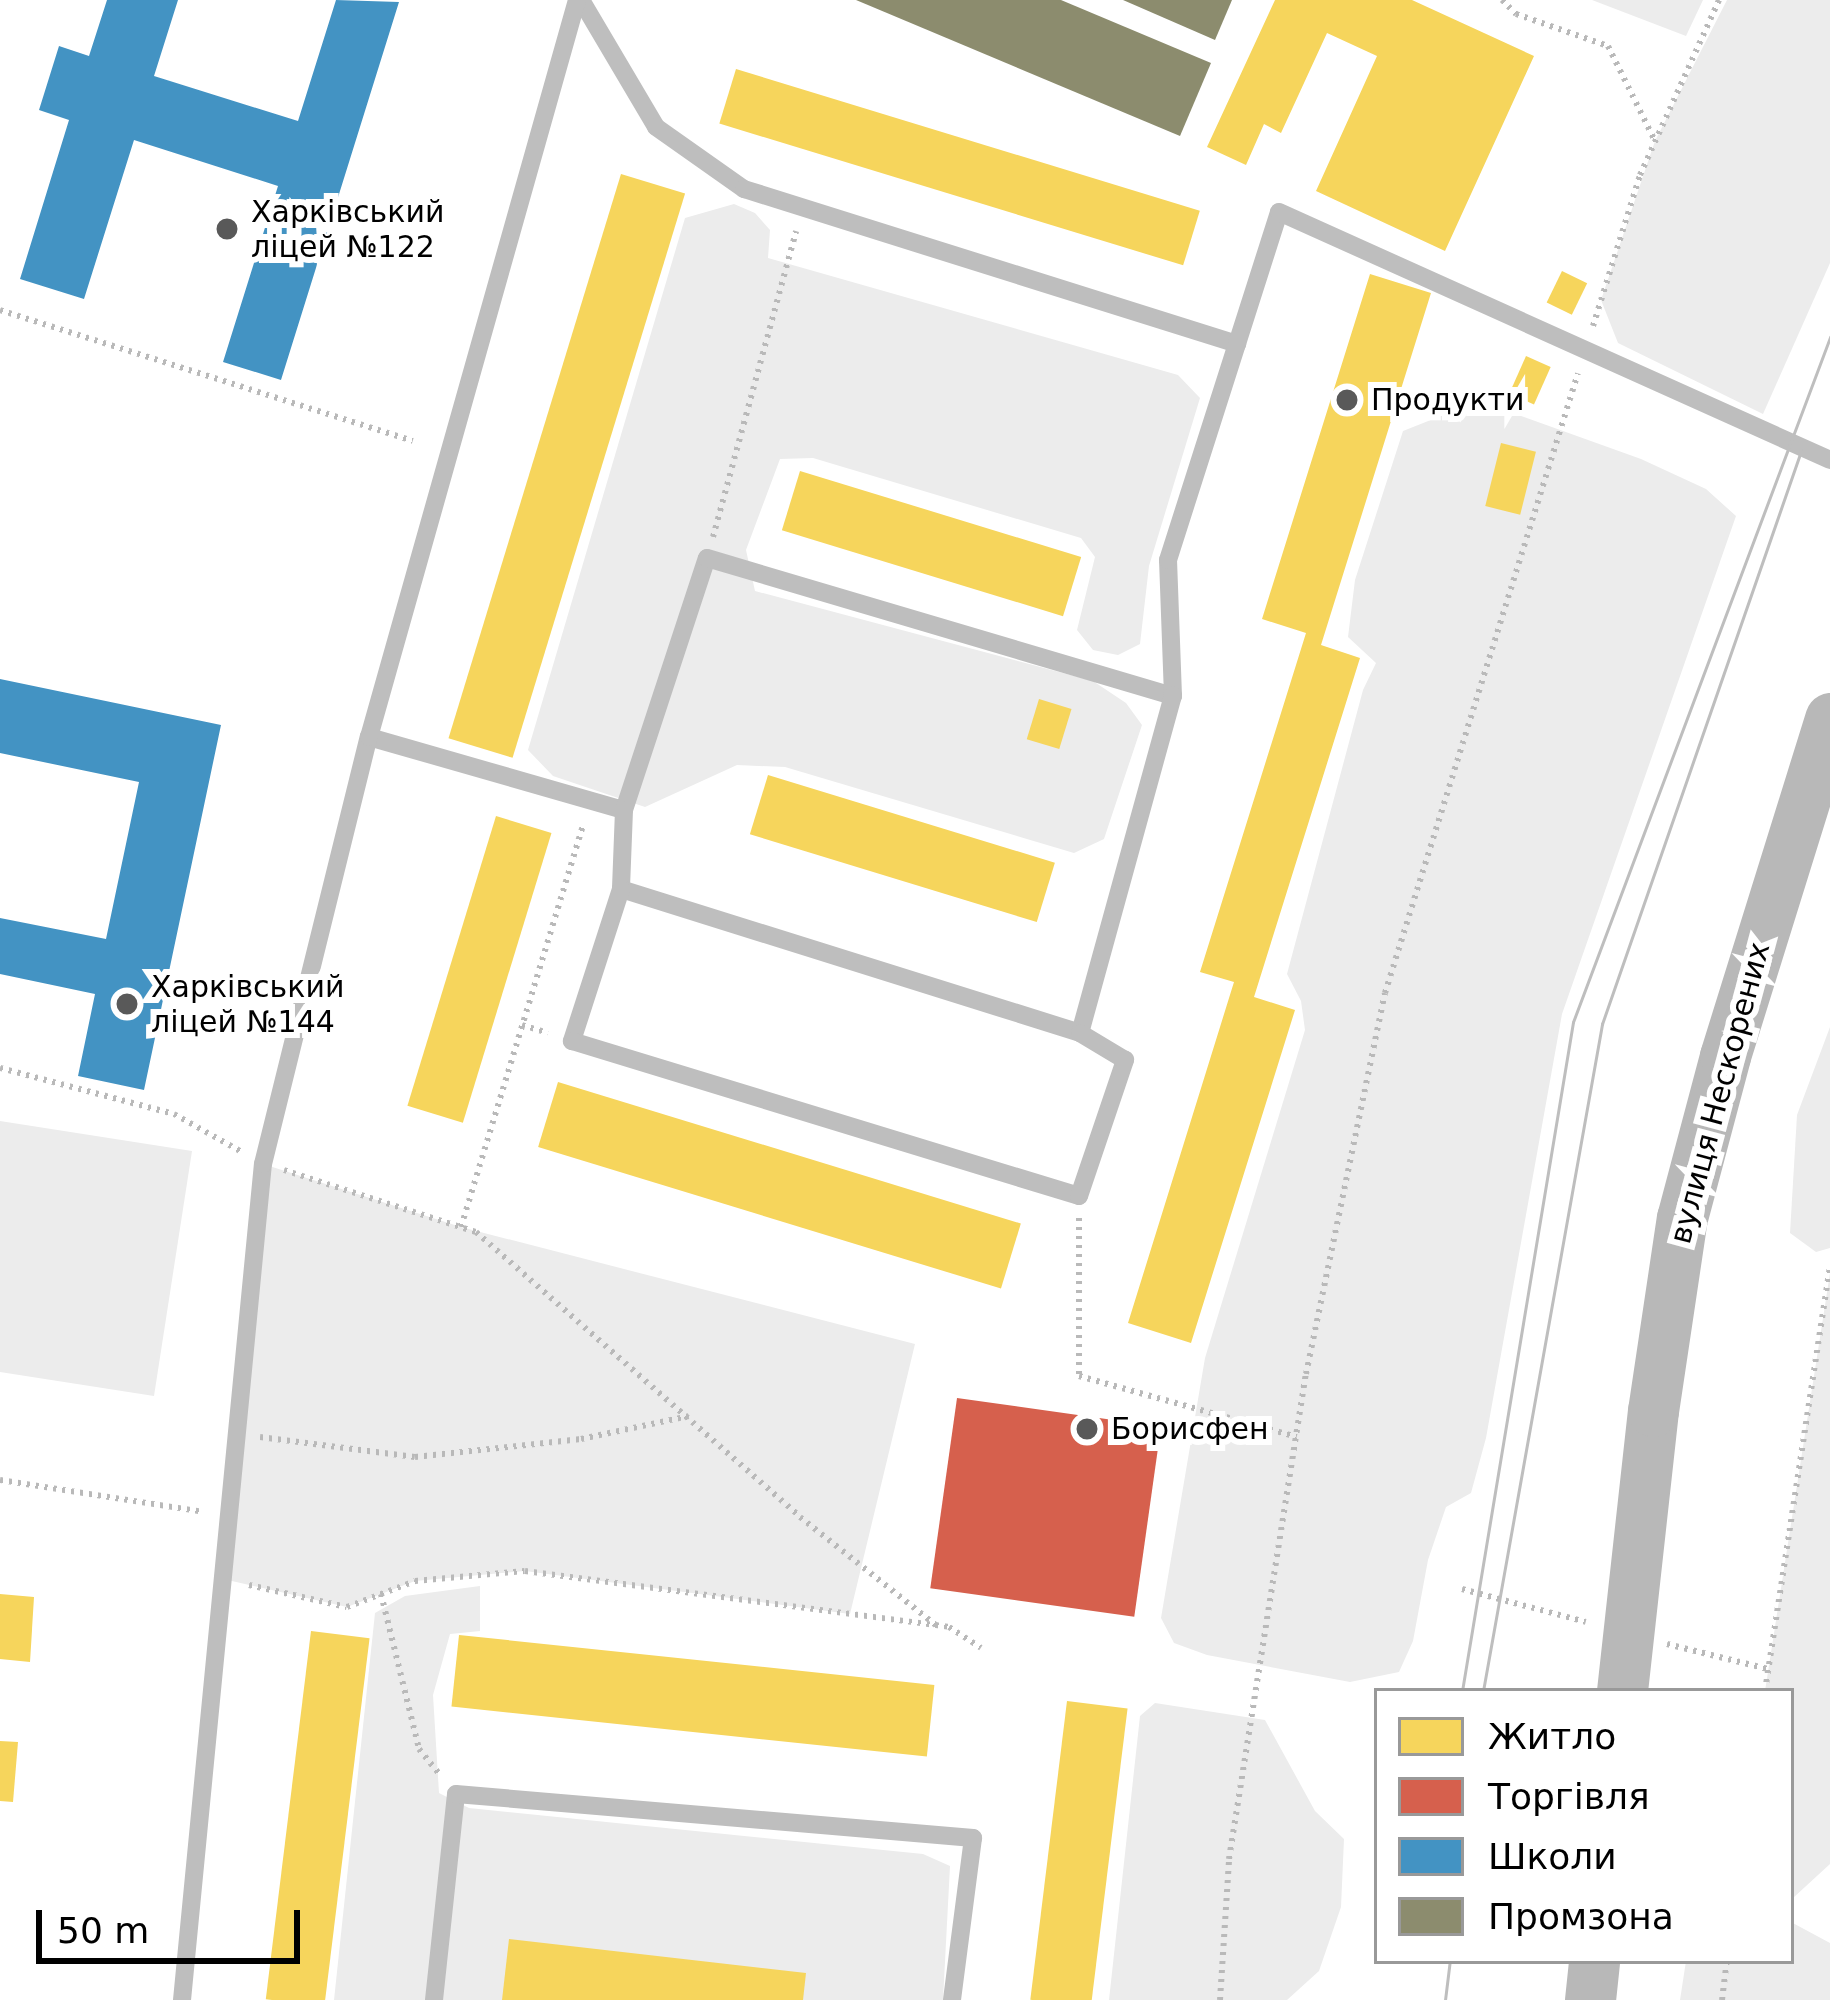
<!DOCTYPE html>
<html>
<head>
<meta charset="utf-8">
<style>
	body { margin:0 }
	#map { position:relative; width:1830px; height:2000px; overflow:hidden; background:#fff; font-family:"DejaVu Sans",sans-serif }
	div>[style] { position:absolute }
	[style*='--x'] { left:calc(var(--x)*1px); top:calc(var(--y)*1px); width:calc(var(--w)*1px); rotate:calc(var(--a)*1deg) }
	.green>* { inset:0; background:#ececec }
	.homes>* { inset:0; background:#f6d55c; transform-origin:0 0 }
	.shops>* { inset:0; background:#d6604d; transform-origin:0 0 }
	.schools>* { inset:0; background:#4393c3 }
	.industry>* { inset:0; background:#8c8c6e }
	.path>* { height:6px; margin-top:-3px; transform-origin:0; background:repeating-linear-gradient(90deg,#b9b9b9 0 3px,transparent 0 9px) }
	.service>* { height:18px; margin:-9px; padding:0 9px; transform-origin:9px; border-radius:9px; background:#bebebe }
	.secondary>* { height:51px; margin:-25.5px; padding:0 25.5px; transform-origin:25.5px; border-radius:25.5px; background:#b8b8b8 }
	.tram>* { height:3px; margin:-1.5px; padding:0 1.5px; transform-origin:1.5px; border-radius:1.5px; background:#bebebe }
	.dots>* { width:33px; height:33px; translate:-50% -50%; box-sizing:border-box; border:6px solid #fff; border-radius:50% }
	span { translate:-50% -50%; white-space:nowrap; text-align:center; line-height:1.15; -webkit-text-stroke:12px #fff; paint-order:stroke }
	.poi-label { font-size:30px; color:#000 }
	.left { translate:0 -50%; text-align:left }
	.street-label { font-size:30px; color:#000 }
	.legend { position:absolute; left:1374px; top:1688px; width:420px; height:276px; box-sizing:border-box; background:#fff; border:3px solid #999; margin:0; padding:15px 21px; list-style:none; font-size:36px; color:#000 }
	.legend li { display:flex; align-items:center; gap:24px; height:60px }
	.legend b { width:60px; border:3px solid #999 }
	.scale { position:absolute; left:36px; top:1910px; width:264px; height:54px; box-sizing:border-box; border:6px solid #000; border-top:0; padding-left:15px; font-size:36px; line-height:42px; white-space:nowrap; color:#000; -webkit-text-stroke:9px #fff; paint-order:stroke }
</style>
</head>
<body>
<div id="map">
	<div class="green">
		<div style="clip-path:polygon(1592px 0,1703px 0,1686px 36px)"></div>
		<div style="clip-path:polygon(1727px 0,1830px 0,1830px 263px,1763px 414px,1618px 343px,1601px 300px,1655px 141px)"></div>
		<div style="clip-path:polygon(734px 204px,755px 213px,770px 230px,768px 258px,1178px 375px,1200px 398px,1149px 566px,1140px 644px,1118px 655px,1093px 650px,1077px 630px,1095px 557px,1081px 538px,813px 458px,780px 459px,746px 550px,755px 591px,1093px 681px,1126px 703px,1142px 725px,1104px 839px,1074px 853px,785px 767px,737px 765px,645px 807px,553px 776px,528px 750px,685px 218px)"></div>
		<div style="clip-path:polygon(1456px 410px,1513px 413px,1641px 459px,1706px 489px,1736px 516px,1562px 1014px,1486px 1438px,1471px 1493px,1446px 1507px,1428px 1560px,1413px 1641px,1399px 1672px,1350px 1682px,1207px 1655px,1174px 1643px,1161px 1618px,1205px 1358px,1305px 1030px,1301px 1001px,1287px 974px,1363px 690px,1376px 663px,1348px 637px,1355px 580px,1403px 431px)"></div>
		<div style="clip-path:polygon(1830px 1027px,1830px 1248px,1816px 1252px,1790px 1233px,1797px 1115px)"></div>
		<div style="clip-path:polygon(0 1121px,192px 1151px,154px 1396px,0 1372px)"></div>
		<div style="clip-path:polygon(263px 1164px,461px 1227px,915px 1344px,850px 1614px,525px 1571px,415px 1581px,347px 1607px,223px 1579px)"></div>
		<div style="clip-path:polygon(1830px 1273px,1830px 1864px,1793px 1898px,1791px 1691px,1765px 1691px)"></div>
		<div style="clip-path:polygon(480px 1586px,480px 1631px,450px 1634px,433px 1695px,439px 1793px,469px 1808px,923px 1854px,950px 1866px,943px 2000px,334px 2000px,375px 1613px,405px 1596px)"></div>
		<div style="clip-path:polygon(1155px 1703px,1265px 1720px,1315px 1811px,1344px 1839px,1341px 1907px,1319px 1971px,1287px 2000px,1109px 2000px,1140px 1716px)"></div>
		<div style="clip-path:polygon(1791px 1922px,1830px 1943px,1830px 2000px,1680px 2000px,1686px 1961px,1791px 1961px)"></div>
	</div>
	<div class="homes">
		<div style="clip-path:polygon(1275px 0,1412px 0,1534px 56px,1445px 251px,1316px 191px,1377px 56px,1327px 33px,1281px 133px,1264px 124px,1246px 165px,1207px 147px)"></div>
		<div style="left:736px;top:69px;width:485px;height:57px;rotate:17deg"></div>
		<div style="left:621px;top:174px;width:67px;height:590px;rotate:17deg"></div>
		<div style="left:1562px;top:271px;width:28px;height:35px;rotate:26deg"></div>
		<div style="clip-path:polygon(1370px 274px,1431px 293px,1321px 645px,1360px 658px,1254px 997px,1295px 1010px,1191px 1343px,1128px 1323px,1234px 982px,1200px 972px,1306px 633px,1262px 619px)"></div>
		<div style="left:1526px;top:356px;width:27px;height:41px;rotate:24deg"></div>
		<div style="left:1501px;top:443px;width:36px;height:65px;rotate:14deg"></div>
		<div style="left:800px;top:471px;width:294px;height:62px;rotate:17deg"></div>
		<div style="left:1039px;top:699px;width:34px;height:42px;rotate:17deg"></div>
		<div style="left:768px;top:775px;width:300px;height:62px;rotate:17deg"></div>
		<div style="left:496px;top:816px;width:58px;height:303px;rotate:17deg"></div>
		<div style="left:558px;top:1082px;width:484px;height:68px;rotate:17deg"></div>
		<div style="clip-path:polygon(0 1594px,34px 1597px,30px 1662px,0 1659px)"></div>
		<div style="left:311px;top:1631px;width:59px;height:371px;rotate:7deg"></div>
		<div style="left:459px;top:1635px;width:478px;height:72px;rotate:6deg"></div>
		<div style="left:1067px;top:1701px;width:61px;height:301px;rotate:7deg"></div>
		<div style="clip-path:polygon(0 1741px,18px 1742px,13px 1802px,0 1801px)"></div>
		<div style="clip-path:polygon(509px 1939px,806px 1973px,803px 2000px,502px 2000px)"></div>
	</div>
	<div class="shops">
		<div style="left:957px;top:1398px;width:206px;height:192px;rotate:8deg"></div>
	</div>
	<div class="schools">
		<div style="clip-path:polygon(107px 0,178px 0,154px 76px,298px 121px,336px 0,399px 2px,281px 380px,223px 362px,278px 186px,134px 140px,84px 299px,20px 279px,69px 120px,39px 110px,59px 46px,89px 56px)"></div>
		<div style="clip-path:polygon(0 679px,221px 725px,144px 1090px,78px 1076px,95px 994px,0 974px,0 918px,106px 939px,139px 782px,0 753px)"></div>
	</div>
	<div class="industry">
		<div style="clip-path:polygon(856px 0,1061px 0,1211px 63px,1180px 136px)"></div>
		<div style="clip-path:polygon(1123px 0,1232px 0,1215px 40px)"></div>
	</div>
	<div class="path">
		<div style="--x:1502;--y:0;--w:20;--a:45"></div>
		<div style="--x:1516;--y:14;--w:97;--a:19.2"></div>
		<div style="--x:1608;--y:46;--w:106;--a:63.7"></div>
		<div style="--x:0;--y:310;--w:433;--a:17.6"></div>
		<div style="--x:1593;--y:326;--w:158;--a:-72.7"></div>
		<div style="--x:1640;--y:175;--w:192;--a:-65.7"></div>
		<div style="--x:713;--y:537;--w:317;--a:-74.8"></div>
		<div style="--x:522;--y:1025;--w:27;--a:17"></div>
		<div style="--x:0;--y:1068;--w:180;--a:14.8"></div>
		<div style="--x:174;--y:1114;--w:76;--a:29.3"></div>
		<div style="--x:284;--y:1170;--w:202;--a:17.9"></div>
		<div style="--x:476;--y:1232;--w:432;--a:41.3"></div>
		<div style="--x:800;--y:1517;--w:174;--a:38.5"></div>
		<div style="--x:1079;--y:1218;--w:158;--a:90"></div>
		<div style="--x:1079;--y:1376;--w:226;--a:15.6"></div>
		<div style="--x:461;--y:1227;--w:422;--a:-73.1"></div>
		<div style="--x:260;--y:1437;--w:156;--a:7.4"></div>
		<div style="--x:415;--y:1457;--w:167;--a:-6.2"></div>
		<div style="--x:581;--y:1439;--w:110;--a:-12"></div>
		<div style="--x:0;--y:1480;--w:206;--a:8.9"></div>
		<div style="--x:249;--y:1585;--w:100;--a:12.7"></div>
		<div style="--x:347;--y:1607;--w:73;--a:-20.9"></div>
		<div style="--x:415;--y:1581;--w:110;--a:-5.2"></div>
		<div style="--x:525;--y:1571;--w:428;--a:7.5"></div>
		<div style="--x:949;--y:1627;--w:38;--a:33"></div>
		<div style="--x:1462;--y:1589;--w:128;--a:14.9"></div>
		<div style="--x:381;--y:1594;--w:160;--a:76.2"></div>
		<div style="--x:419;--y:1749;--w:35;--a:51"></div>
		<div style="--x:1667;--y:1644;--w:104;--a:13.9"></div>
		<div style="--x:1765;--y:1691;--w:431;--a:-81.3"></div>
		<div style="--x:1220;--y:2000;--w:141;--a:-86.3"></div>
		<div style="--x:1229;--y:1859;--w:491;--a:-81"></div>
		<div style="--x:1306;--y:1374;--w:389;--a:-78.3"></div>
		<div style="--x:1385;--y:993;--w:649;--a:-72.71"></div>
		<div style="--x:1722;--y:2000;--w:39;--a:-83"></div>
	</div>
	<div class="service">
		<div style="--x:581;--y:0;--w:147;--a:59.4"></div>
		<div style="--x:656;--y:127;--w:108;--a:35.2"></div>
		<div style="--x:744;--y:189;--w:517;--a:17.45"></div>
		<div style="--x:369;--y:737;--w:265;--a:16"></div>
		<div style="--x:624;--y:810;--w:265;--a:-71.8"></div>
		<div style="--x:707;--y:558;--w:486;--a:16.5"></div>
		<div style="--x:1173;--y:696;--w:136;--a:-92.1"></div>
		<div style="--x:1168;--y:560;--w:365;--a:-72.3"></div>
		<div style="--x:1279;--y:212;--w:604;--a:24.23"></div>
		<div style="--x:624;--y:810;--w:79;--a:92.2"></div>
		<div style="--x:621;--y:889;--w:481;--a:17.4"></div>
		<div style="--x:1080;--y:1033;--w:350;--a:-74.6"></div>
		<div style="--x:621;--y:889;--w:160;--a:107.9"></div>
		<div style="--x:572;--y:1041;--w:530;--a:17"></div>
		<div style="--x:1079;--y:1196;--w:144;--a:-71.3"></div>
		<div style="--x:1125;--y:1060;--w:52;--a:-149"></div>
		<div style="--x:182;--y:2000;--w:840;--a:-84.47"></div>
		<div style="--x:263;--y:1164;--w:440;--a:-76.1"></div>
		<div style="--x:369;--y:737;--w:766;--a:-74.24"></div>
		<div style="--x:434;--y:2000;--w:207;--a:-83.9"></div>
		<div style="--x:456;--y:1794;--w:519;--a:4.86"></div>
		<div style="--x:973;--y:1838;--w:163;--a:97.4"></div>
	</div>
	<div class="secondary">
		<div style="--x:1622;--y:1691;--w:282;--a:-83.7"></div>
		<div style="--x:1653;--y:1411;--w:195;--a:-81.5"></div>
		<div style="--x:1682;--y:1218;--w:168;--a:-75.1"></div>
		<div style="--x:1725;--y:1056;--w:354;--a:-72.7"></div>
		<div style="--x:1590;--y:2000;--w:39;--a:-84"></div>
	</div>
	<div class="tram">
		<div style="--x:1462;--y:1691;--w:678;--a:-80.58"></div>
		<div style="--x:1573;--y:1022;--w:732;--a:-69.43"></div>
		<div style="--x:1483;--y:1691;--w:678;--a:-79.88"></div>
		<div style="--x:1602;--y:1024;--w:607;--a:-70.85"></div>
		<div style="--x:1445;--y:2000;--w:39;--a:-83"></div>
	</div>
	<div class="dots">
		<div style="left:227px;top:229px;background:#595959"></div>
		<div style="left:1347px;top:400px;background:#595959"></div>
		<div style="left:127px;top:1004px;background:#595959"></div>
		<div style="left:1087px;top:1429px;background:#595959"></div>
	</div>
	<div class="poi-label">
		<span class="left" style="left:251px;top:229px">Харківський<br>ліцей №122</span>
		<span class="left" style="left:1371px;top:400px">Продукти</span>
		<span class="left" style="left:151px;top:1004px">Харківський<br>ліцей №144</span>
		<span class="left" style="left:1111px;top:1429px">Борисфен</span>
	</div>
	<div class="street-label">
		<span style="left:1720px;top:1093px;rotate:-75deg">вулиця Нескорених</span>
	</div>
	<ul class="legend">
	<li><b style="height:33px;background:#f6d55c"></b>Житло</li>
	<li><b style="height:33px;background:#d6604d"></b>Торгівля</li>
	<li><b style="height:33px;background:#4393c3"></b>Школи</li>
	<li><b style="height:33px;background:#8c8c6e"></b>Промзона</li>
	</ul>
	<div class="scale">50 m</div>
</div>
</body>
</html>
